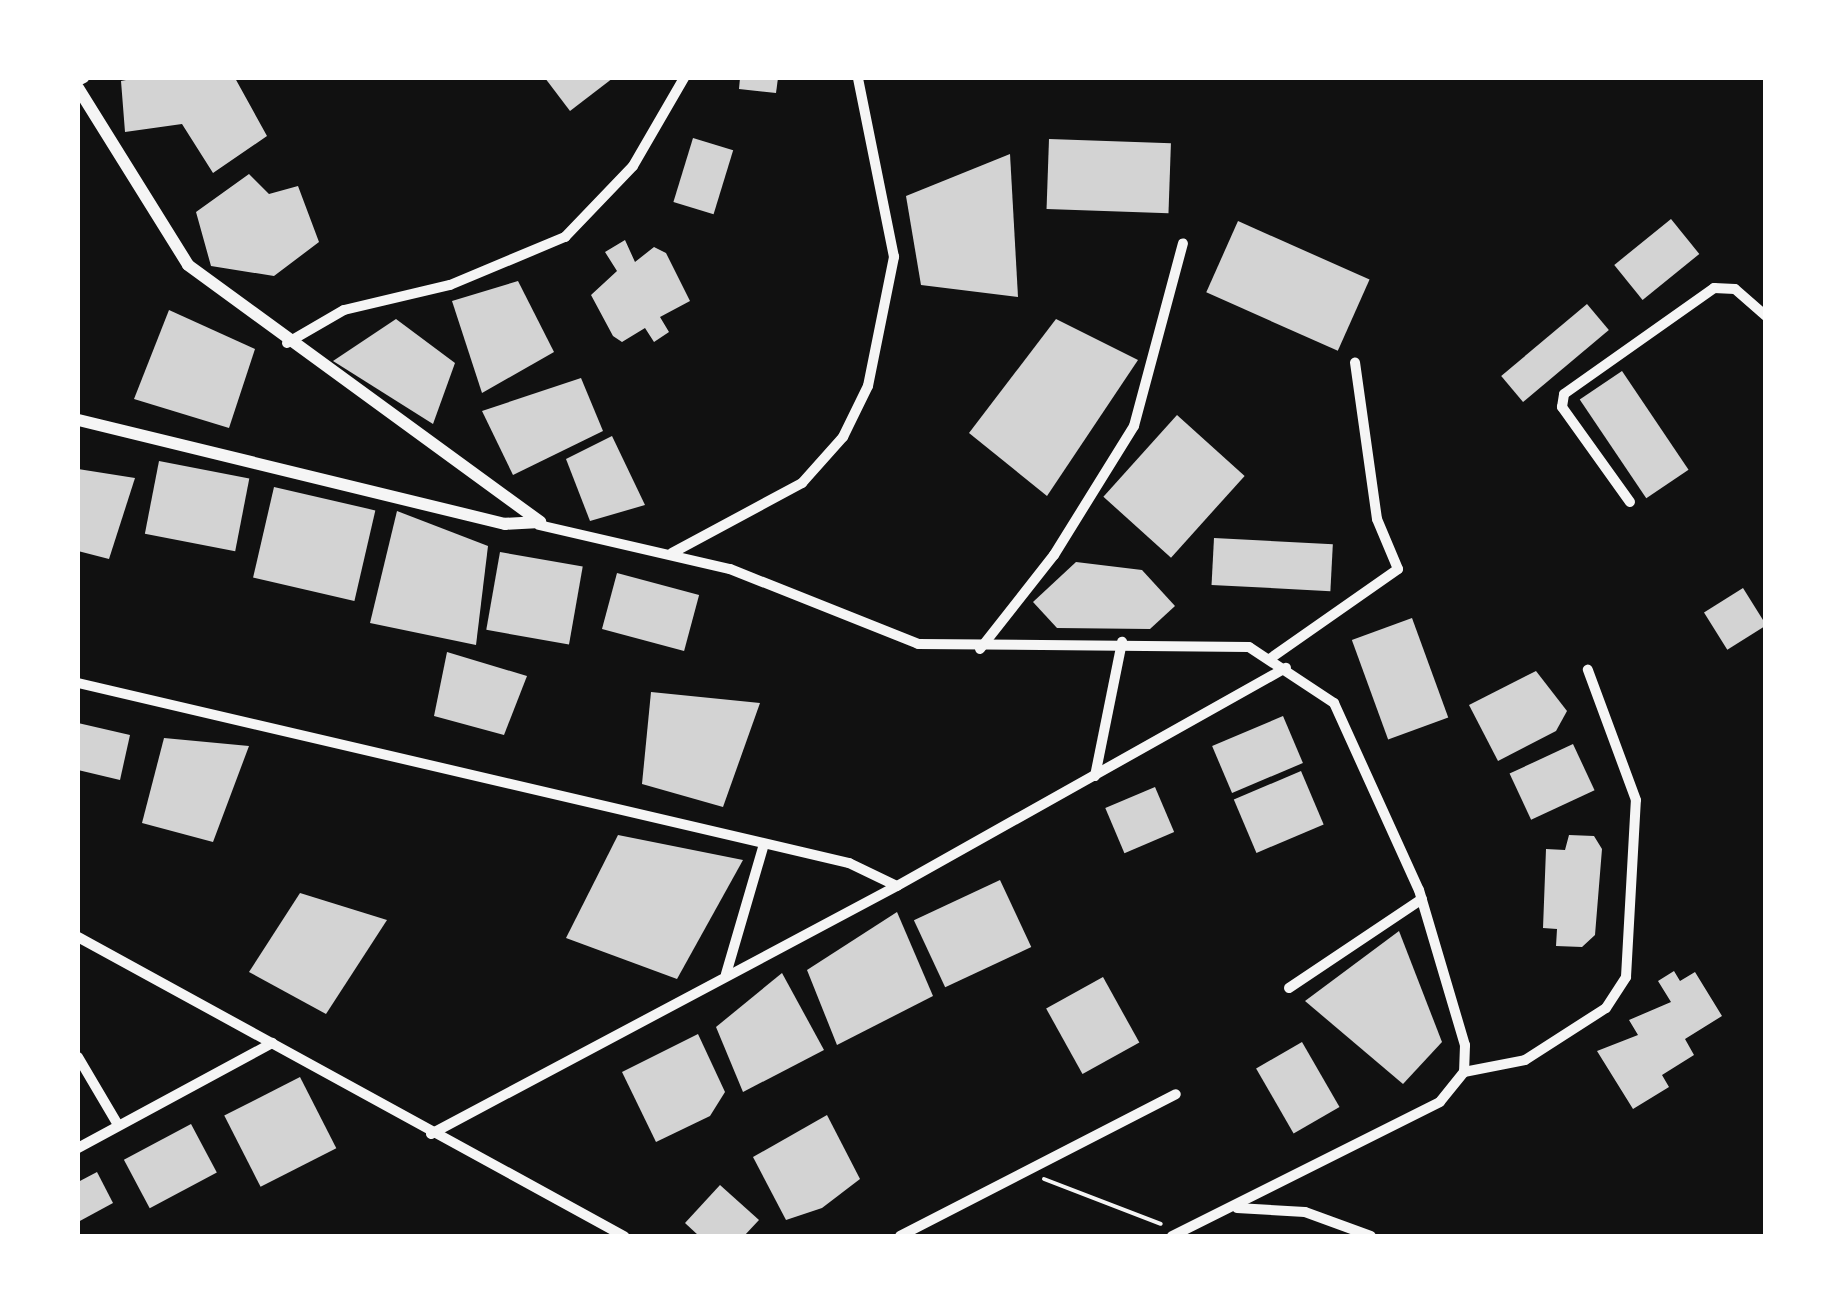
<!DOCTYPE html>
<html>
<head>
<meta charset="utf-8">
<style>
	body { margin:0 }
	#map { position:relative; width:1843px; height:1314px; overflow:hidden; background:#111; font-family:"Asap Condensed",sans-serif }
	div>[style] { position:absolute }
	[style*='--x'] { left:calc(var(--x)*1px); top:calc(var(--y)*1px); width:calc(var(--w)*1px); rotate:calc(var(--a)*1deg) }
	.building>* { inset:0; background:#d3d3d3; transform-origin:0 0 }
	.path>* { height:4px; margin:-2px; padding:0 2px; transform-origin:2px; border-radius:2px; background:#f5f5f5 }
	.minor>* { height:10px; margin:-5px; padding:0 5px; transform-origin:5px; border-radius:5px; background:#f5f5f5 }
	.tertiary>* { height:12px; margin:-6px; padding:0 6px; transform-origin:6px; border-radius:6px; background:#f5f5f5 }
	span { translate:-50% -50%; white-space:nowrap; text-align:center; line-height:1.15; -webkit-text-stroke:10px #fff; paint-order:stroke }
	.frame { position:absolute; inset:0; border:80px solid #fff; pointer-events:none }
</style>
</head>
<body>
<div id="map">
	<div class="building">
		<div style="clip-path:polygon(136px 78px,235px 78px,267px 136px,213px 173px,182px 124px,125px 132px,121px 81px)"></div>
		<div style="clip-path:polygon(545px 78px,613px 78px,570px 111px)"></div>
		<div style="clip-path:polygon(740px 78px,778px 78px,776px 93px,739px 89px)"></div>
		<div style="left:693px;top:138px;width:42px;height:67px;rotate:17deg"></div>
		<div style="left:1049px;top:139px;width:122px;height:70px;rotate:2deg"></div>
		<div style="clip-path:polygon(1010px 154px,1018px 297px,921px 285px,906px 196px)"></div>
		<div style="clip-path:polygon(249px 174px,269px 194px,298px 186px,319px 242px,274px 276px,211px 266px,196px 212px)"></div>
		<div style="left:1671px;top:219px;width:45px;height:73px;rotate:51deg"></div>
		<div style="left:1238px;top:221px;width:144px;height:78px;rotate:24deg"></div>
		<div style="clip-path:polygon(625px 240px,635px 262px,654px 247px,666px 253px,690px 301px,660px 317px,669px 332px,654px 342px,645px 328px,622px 342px,613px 336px,591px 295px,617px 271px,605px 252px)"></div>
		<div style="clip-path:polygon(518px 281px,554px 352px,482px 393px,452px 301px)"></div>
		<div style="left:1587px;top:304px;width:34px;height:112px;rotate:50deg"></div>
		<div style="clip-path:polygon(169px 310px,255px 349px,229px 428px,134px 399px)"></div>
		<div style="clip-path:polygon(396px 319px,455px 363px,433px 424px,333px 361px)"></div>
		<div style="clip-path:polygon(1056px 319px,1138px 360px,1047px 496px,969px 433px)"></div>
		<div style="left:1622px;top:371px;width:119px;height:51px;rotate:56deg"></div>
		<div style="clip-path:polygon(581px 378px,603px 431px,513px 475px,482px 411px)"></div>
		<div style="left:1177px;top:415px;width:91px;height:110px;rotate:42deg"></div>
		<div style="clip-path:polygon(612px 436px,645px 505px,590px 521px,566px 459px)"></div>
		<div style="left:159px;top:461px;width:92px;height:74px;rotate:11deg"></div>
		<div style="clip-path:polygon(78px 469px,135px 478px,109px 559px,78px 551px)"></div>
		<div style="left:274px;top:487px;width:104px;height:93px;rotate:13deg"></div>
		<div style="clip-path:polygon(397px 511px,488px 546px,476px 645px,370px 623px)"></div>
		<div style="left:1214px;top:538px;width:119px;height:47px;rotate:3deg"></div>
		<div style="left:500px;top:552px;width:84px;height:79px;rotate:10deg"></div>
		<div style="clip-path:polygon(1076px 562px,1142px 570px,1175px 606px,1150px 629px,1057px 628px,1033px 602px)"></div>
		<div style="left:617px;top:573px;width:85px;height:58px;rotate:15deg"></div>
		<div style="left:1743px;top:588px;width:44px;height:46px;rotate:58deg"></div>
		<div style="left:1412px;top:618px;width:106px;height:64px;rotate:70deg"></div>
		<div style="clip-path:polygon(447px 652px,527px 676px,504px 735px,434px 716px)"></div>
		<div style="clip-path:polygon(1536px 671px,1567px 711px,1556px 731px,1498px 761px,1469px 705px)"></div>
		<div style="clip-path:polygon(651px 692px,760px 703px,723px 807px,642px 784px)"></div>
		<div style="left:1283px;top:716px;width:51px;height:77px;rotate:67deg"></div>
		<div style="clip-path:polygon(78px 723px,130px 735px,120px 780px,78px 770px)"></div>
		<div style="clip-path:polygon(164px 738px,249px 746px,213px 842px,142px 823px)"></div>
		<div style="left:1573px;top:744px;width:51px;height:70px;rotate:65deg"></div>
		<div style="left:1301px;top:771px;width:58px;height:73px;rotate:67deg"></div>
		<div style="left:1155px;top:787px;width:49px;height:54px;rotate:67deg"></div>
		<div style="clip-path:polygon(618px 835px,743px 860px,677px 979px,566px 938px)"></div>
		<div style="clip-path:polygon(1569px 835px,1594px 836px,1602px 849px,1595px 935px,1582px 947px,1556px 946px,1557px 929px,1543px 928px,1546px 849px,1565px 850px)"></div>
		<div style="left:1000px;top:880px;width:74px;height:95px;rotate:65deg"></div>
		<div style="clip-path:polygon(300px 893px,387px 920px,326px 1014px,249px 972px)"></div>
		<div style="clip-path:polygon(897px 912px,933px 996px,837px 1045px,807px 970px)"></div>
		<div style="clip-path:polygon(1399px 931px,1442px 1042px,1403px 1084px,1305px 1001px)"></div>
		<div style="clip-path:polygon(1674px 971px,1680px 981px,1695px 972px,1722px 1016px,1685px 1039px,1694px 1055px,1662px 1075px,1669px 1087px,1633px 1109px,1597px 1051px,1638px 1035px,1629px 1020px,1671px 1002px,1658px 981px)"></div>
		<div style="clip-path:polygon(782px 973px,824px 1050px,743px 1092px,716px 1027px)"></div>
		<div style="left:1103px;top:977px;width:75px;height:65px;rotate:61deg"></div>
		<div style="clip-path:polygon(698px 1034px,725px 1092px,710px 1116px,656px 1142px,622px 1072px)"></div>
		<div style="left:1302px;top:1042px;width:75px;height:53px;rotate:60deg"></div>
		<div style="left:300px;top:1077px;width:80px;height:85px;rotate:63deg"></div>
		<div style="clip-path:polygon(827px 1115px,860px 1179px,822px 1208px,786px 1220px,753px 1157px)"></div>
		<div style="left:191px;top:1124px;width:55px;height:76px;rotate:62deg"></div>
		<div style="clip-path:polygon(97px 1172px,113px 1203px,78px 1222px,78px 1182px)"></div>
		<div style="clip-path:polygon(720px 1185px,759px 1220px,744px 1236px,699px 1236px,685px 1223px)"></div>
	</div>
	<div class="path">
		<div style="--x:1044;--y:1179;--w:125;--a:21"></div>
	</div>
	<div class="minor">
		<div style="--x:78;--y:81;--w:7;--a:-27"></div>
		<div style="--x:287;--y:343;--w:66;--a:-30.1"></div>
		<div style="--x:344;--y:310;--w:109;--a:-13.3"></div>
		<div style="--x:450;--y:285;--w:125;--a:-22.7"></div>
		<div style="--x:565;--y:237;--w:98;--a:-46.2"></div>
		<div style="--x:633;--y:166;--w:102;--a:-59.9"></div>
		<div style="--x:1630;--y:502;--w:117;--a:-125.6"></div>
		<div style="--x:1562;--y:407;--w:13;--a:-81"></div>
		<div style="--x:1564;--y:394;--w:184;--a:-35.2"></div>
		<div style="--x:1714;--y:288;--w:21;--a:3"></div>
		<div style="--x:1735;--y:289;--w:41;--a:41.1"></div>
		<div style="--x:539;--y:525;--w:196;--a:13"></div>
		<div style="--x:730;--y:569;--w:202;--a:21.7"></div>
		<div style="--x:918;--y:644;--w:331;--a:0.5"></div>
		<div style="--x:1249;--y:647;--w:102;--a:33.4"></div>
		<div style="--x:1334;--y:703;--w:205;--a:65.6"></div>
		<div style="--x:1419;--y:890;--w:162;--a:73.5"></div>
		<div style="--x:1465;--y:1045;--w:27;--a:92"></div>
		<div style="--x:1464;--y:1072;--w:38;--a:129"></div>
		<div style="--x:1440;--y:1102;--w:300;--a:153.4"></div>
		<div style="--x:672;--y:553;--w:148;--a:-28.3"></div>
		<div style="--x:802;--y:483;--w:62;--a:-48.3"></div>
		<div style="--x:843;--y:437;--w:57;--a:-63.9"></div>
		<div style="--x:868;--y:386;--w:132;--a:-78.6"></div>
		<div style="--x:894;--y:257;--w:183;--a:-101.4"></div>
		<div style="--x:980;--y:649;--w:120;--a:-51.8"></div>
		<div style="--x:1054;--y:555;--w:152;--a:-58.2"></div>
		<div style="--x:1134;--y:426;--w:189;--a:-75"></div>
		<div style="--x:1271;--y:658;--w:155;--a:-35"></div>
		<div style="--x:1398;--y:569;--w:54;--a:-112.8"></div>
		<div style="--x:1377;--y:519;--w:158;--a:-98"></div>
		<div style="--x:78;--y:683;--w:792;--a:13.14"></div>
		<div style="--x:849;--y:863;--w:53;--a:25.6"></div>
		<div style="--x:897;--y:886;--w:446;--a:-29.3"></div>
		<div style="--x:1095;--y:776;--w:137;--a:-78.6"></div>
		<div style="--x:78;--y:937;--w:623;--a:28.71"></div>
		<div style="--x:726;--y:974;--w:135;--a:-73.7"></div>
		<div style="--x:1289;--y:988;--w:160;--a:-33.8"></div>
		<div style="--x:78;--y:1057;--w:79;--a:59.5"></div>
		<div style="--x:1464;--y:1072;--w:62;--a:-11.1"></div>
		<div style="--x:1525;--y:1060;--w:96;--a:-32.7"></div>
		<div style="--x:1606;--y:1008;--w:37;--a:-57"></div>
		<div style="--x:1626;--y:977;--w:177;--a:-86.8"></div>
		<div style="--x:1636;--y:800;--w:139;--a:-110.3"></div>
		<div style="--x:431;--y:1134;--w:528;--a:-28.02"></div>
		<div style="--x:78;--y:1148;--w:221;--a:-28.4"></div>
		<div style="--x:1237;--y:1208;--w:68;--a:3.4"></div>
		<div style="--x:1305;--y:1212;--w:70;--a:20"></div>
		<div style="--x:900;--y:1236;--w:310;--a:-27.2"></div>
	</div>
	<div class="tertiary">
		<div style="--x:78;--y:88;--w:208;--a:58.1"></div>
		<div style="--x:188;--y:265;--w:436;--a:36.1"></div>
		<div style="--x:540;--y:522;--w:35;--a:177"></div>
		<div style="--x:505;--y:524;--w:439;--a:-166.3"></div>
	</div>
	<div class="frame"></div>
</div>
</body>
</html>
